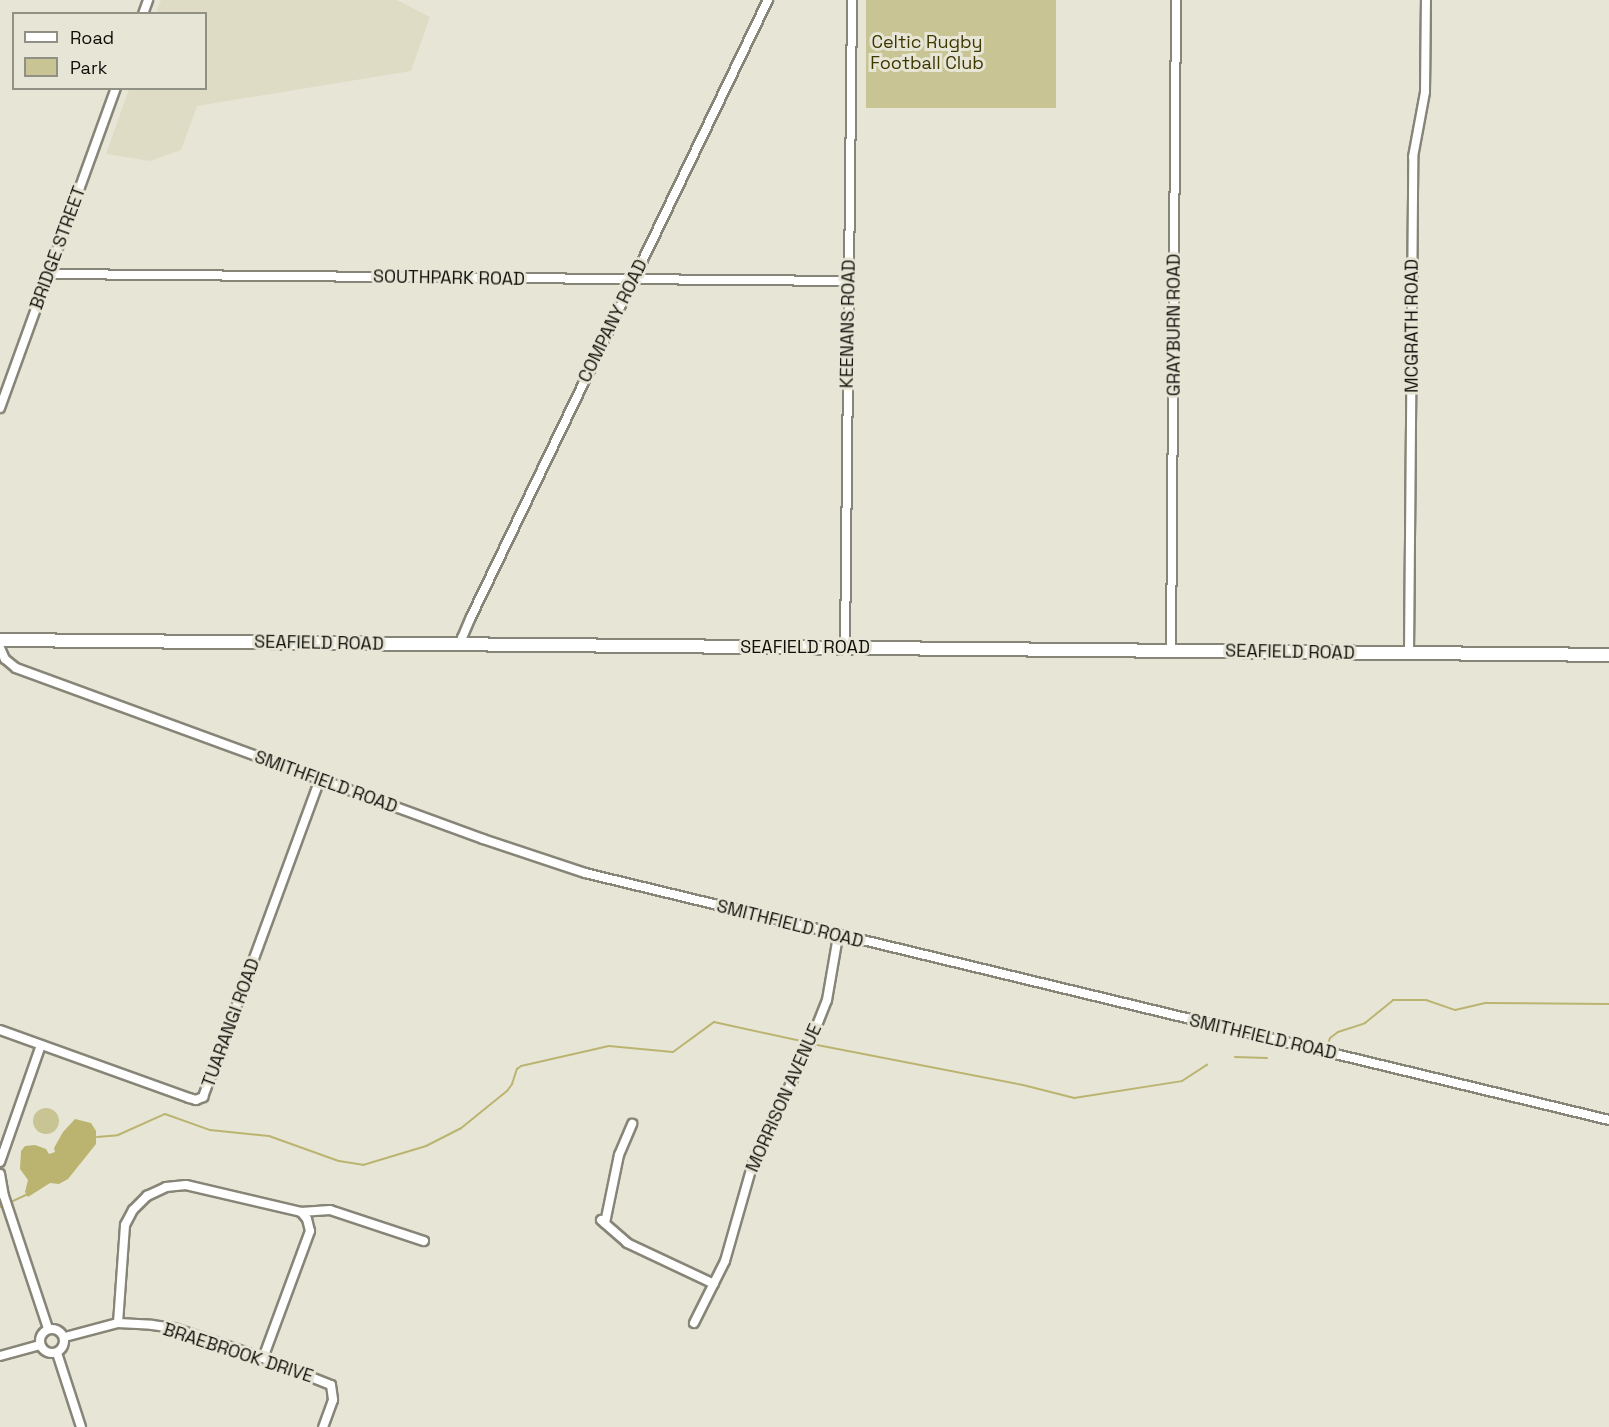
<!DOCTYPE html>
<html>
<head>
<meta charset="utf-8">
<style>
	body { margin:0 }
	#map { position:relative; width:1609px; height:1427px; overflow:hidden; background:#e7e6d6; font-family:"Space Grotesk",sans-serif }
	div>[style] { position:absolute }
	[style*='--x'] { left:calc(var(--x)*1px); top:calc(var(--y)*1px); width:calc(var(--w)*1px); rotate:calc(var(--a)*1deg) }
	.built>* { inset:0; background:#dedcc5 }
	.green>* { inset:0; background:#c9c494; transform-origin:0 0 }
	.round { border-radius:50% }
	.water>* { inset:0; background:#bbb471 }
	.stream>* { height:2px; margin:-1px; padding:0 1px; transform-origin:1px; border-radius:1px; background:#bbb471 }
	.roads { filter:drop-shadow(2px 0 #878577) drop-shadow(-2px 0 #878577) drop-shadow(0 2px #878577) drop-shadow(0 -2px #878577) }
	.street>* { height:8px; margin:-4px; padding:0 4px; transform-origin:4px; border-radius:4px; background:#fff }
	.street>.ring { margin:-4px; padding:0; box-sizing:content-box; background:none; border:8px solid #fff; border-radius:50% }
	.secondary>* { height:12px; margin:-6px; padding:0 6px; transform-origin:6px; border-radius:6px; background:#fff }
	span { translate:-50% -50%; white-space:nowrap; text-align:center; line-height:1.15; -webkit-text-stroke:6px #e7e6d6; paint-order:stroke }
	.park-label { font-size:18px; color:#3d3700 }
	.street-label { font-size:18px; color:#0f0f0a }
	.legend { position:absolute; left:12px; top:12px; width:195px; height:78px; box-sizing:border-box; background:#e7e6d6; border:2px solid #919084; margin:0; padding:8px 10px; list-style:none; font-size:18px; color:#0f0f0a }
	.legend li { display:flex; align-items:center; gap:12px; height:30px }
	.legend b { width:30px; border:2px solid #919084 }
</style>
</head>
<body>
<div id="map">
	<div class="built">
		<div style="clip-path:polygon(161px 0,397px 0,430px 17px,411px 71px,197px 106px,181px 150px,150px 161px,106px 154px,129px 89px,206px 88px,206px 14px,156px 13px)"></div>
	</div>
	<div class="green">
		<div style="left:866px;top:0;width:190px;height:108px"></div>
		<div class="round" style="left:33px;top:1108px;width:26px;height:26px"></div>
	</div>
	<div class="water">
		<div style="clip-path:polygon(75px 1119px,91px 1123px,96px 1131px,96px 1144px,68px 1179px,59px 1184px,50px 1183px,28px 1197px,25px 1192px,28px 1180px,20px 1169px,21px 1151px,25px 1146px,35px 1145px,46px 1149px,49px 1154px,55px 1152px,54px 1148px,63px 1132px)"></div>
	</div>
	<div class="stream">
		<div style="--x:812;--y:1044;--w:215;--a:11"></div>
		<div style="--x:1023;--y:1085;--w:53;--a:14.3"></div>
		<div style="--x:1074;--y:1098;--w:109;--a:-8.9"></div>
		<div style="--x:1182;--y:1081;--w:30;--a:-33"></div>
		<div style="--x:1327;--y:1047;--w:9;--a:-72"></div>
		<div style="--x:1330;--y:1038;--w:10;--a:-37"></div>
		<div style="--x:1338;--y:1032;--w:28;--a:-18"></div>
		<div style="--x:1365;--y:1023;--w:36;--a:-39"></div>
		<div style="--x:1393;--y:1000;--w:33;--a:0"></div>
		<div style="--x:1426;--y:1000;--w:31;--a:19"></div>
		<div style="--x:1455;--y:1010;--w:32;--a:-13"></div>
		<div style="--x:1486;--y:1003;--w:123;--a:0.5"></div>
		<div style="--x:1235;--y:1057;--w:32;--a:2"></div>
		<div style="--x:1322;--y:1058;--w:3;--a:-18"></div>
		<div style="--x:97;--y:1137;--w:21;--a:-5"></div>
		<div style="--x:118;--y:1135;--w:51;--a:-24.1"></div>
		<div style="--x:165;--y:1114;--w:48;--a:19.6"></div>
		<div style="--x:210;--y:1130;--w:59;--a:5.8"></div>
		<div style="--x:269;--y:1136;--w:74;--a:19.7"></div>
		<div style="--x:339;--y:1161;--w:24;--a:9"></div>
		<div style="--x:363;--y:1165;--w:66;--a:-16.8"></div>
		<div style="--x:426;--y:1146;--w:38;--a:-27"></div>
		<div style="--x:460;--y:1129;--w:60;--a:-39"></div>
		<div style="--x:507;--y:1091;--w:9;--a:-54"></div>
		<div style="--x:512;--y:1084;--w:16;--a:-72"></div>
		<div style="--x:517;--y:1069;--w:5;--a:-37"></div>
		<div style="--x:521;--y:1066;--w:90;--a:-12.8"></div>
		<div style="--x:609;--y:1046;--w:64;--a:5.4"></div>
		<div style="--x:673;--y:1052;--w:51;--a:-36.2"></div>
		<div style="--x:714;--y:1022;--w:94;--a:12.3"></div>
		<div style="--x:0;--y:1207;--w:29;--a:-25"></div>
	</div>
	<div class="roads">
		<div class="street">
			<div style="--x:143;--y:14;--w:15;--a:-70"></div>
			<div style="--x:49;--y:274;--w:800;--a:0.5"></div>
			<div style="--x:0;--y:408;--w:340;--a:-70.1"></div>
			<div style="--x:462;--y:645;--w:7;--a:-90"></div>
			<div style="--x:462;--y:638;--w:23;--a:-67"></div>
			<div style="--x:471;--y:617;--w:685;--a:-64.3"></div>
			<div style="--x:0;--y:648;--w:12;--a:66"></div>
			<div style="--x:5;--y:659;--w:14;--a:39"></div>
			<div style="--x:16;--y:668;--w:497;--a:20.1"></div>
			<div style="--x:483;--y:839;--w:108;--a:18.4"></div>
			<div style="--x:585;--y:873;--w:1053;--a:13.56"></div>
			<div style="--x:845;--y:648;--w:648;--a:-89.38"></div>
			<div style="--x:1171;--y:651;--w:651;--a:-89.56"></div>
			<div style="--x:1409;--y:653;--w:496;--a:-89.5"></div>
			<div style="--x:1413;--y:157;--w:66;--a:-79.5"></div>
			<div style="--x:1425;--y:92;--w:92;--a:-89.4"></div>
			<div style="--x:0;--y:1030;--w:201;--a:19.8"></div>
			<div style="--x:189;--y:1098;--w:7;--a:16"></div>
			<div style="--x:196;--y:1100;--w:8;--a:-23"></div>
			<div style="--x:203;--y:1097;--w:339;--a:-69.8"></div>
			<div style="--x:0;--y:1162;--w:124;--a:-70.7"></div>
			<div style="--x:0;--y:1174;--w:22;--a:80"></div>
			<div style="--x:4;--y:1196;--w:139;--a:71.6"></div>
			<div style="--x:301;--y:1212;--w:29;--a:-4"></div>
			<div style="--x:330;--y:1210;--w:99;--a:18.3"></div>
			<div style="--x:601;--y:1220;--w:35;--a:41"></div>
			<div style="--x:627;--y:1243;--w:96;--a:25.2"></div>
			<div style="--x:605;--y:1223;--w:69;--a:-78.4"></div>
			<div style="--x:619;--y:1155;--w:34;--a:-67"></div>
			<div style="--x:118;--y:1323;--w:98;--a:-85.9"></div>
			<div style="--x:125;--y:1225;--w:17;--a:-62"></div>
			<div style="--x:133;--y:1210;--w:20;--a:-45"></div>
			<div style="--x:147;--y:1196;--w:21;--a:-25"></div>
			<div style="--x:166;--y:1187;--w:20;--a:-6"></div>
			<div style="--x:186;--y:1185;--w:118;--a:13.2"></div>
			<div style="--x:301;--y:1212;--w:9;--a:49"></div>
			<div style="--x:307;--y:1219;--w:12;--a:76"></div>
			<div style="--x:310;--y:1231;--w:135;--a:110.3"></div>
			<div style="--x:694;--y:1323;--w:69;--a:-63.4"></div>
			<div style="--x:725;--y:1261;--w:109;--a:-74.1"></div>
			<div style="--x:755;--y:1156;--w:115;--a:-63.7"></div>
			<div style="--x:806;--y:1053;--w:57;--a:-68.4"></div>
			<div style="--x:827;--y:1000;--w:65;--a:-80.2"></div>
			<div class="ring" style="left:40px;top:1329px;width:16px;height:16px"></div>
			<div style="--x:65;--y:1337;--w:55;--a:-14.8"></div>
			<div style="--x:118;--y:1323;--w:34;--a:3"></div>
			<div style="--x:152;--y:1325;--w:22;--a:8"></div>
			<div style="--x:174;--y:1328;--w:94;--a:18.6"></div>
			<div style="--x:263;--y:1358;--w:73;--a:21.7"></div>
			<div style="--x:331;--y:1385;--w:15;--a:82"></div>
			<div style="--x:333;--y:1400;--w:29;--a:110"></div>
			<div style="--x:57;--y:1353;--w:78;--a:72"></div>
			<div style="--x:0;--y:1356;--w:41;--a:-15.4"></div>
		</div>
		<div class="secondary">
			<div style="--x:0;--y:640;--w:1609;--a:0.53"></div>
		</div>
	</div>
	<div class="park-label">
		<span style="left:927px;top:53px">Celtic Rugby<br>Football Club</span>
	</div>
	<div class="street-label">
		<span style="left:58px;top:248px;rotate:-70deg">BRIDGE STREET</span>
		<span style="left:449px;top:278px;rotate:1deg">SOUTHPARK ROAD</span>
		<span style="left:613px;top:321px;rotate:-64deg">COMPANY ROAD</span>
		<span style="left:848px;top:324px;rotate:-89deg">KEENANS ROAD</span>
		<span style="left:1174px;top:325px;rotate:-90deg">GRAYBURN ROAD</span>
		<span style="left:1412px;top:326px;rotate:-90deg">MCGRATH ROAD</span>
		<span style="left:319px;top:643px;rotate:1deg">SEAFIELD ROAD</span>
		<span style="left:805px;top:647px">SEAFIELD ROAD</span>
		<span style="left:1290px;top:652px;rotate:1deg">SEAFIELD ROAD</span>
		<span style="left:326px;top:782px;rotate:20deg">SMITHFIELD ROAD</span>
		<span style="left:790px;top:924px;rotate:14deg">SMITHFIELD ROAD</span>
		<span style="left:231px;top:1023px;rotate:-70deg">TUARANGI ROAD</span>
		<span style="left:1263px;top:1037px;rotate:13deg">SMITHFIELD ROAD</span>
		<span style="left:784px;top:1098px;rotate:-66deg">MORRISON AVENUE</span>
		<span style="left:238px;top:1353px;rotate:18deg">BRAEBROOK DRIVE</span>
	</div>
	<ul class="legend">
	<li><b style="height:8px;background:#fff"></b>Road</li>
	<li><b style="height:16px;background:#c9c494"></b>Park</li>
	</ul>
</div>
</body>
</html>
